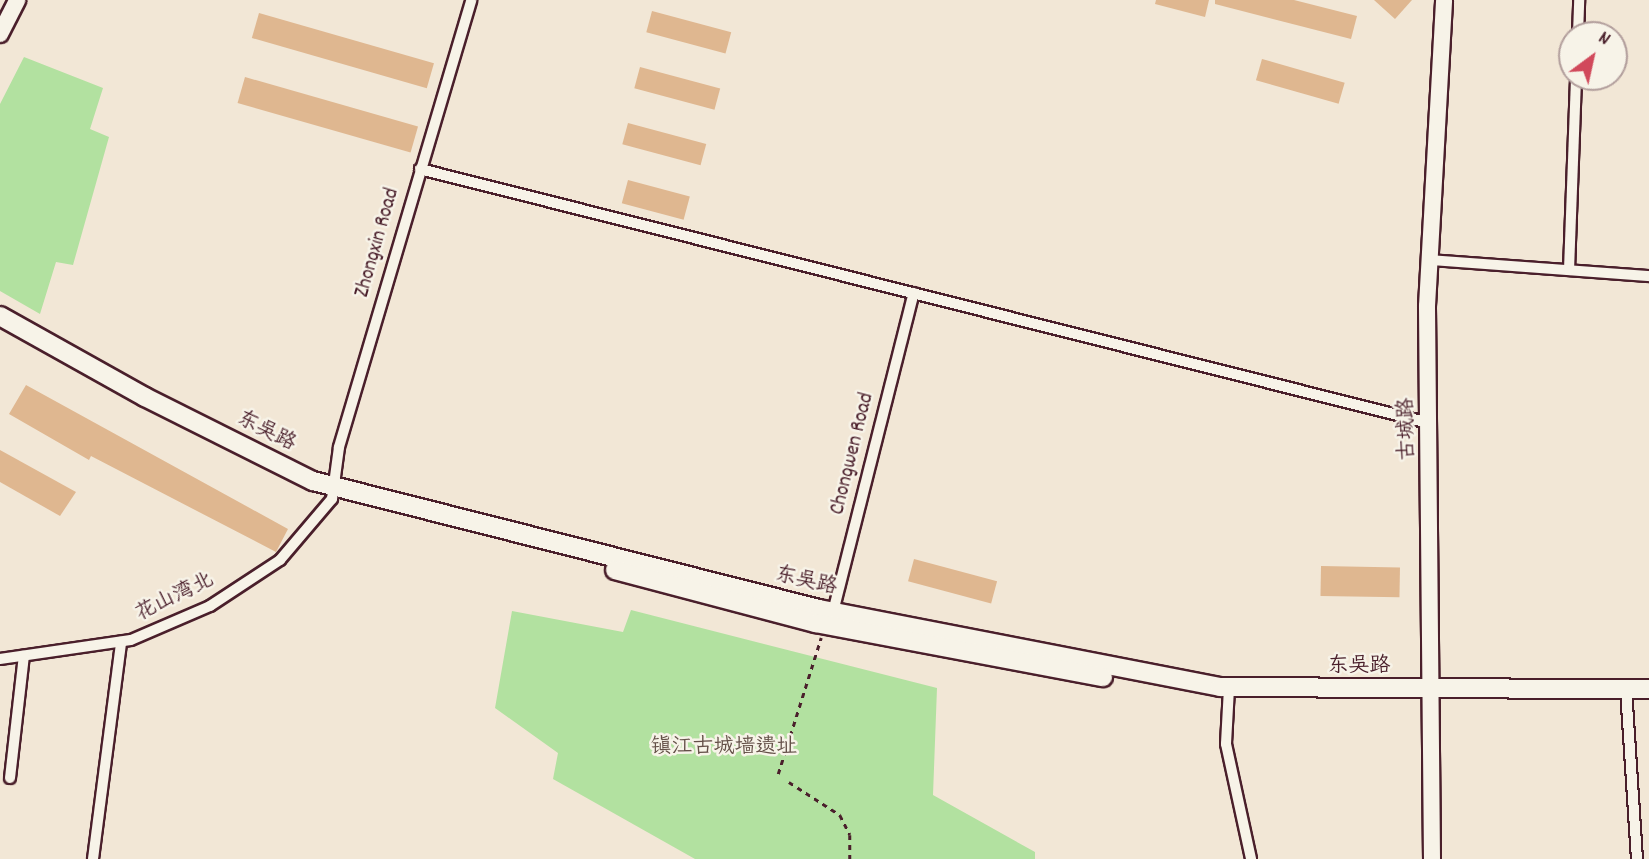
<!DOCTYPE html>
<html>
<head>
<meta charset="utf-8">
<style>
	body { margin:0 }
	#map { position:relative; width:1649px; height:859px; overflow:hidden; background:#f2e7d6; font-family:Dekko,"LXGW WenKai TC",sans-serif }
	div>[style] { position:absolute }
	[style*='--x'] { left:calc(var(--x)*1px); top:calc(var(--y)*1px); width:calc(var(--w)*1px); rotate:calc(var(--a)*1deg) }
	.green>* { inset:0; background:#b2e1a0 }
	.building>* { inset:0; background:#dfb790; transform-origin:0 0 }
	.path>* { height:2.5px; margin-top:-1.25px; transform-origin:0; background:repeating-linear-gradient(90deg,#4a1f2b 0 5px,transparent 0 10px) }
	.roads { filter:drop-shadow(2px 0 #4a1f2b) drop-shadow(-2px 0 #4a1f2b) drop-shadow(0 2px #4a1f2b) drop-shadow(0 -2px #4a1f2b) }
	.street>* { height:10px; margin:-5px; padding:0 5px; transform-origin:5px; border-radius:5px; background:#f7f3e8 }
	.secondary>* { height:16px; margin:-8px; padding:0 8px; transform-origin:8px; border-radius:8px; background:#f7f3e8 }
	.primary>* { height:18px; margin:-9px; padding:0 9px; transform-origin:9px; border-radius:9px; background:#f7f3e8 }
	span { translate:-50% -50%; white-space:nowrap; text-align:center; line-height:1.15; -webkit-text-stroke:5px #f7f3e8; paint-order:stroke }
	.street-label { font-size:21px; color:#4a1f2b }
	.park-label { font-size:21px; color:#645048 }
	.north { position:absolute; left:1558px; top:21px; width:70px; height:70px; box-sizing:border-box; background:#f7f3e8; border:2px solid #b29e9c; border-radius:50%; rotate:33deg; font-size:19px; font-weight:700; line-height:28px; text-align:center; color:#4a1f2b }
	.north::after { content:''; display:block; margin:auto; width:24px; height:32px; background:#d1495b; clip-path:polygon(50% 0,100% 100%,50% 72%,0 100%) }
</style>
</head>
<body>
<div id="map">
	<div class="green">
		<div style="clip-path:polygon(24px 57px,103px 88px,90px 129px,109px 137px,73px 265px,56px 262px,40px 314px,0 291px,0 104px)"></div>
		<div style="clip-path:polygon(631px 610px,937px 688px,933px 795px,1035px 852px,1035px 859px,695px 859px,553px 779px,558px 753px,495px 708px,512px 611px,623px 632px)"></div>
	</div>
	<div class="building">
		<div style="clip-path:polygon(1156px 0,1209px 0,1205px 17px,1155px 4px)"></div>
		<div style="clip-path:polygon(1215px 0,1294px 0,1357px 16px,1351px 39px,1215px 4px)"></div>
		<div style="clip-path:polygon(1374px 0,1412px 0,1395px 19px)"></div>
		<div style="left:652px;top:11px;width:82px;height:22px;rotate:15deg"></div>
		<div style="left:259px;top:13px;width:182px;height:26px;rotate:16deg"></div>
		<div style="left:1262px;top:59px;width:86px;height:22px;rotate:16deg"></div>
		<div style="left:640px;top:67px;width:83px;height:22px;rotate:15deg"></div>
		<div style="left:245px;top:77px;width:180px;height:27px;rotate:16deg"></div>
		<div style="left:628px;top:123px;width:81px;height:22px;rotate:15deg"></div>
		<div style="left:628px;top:180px;width:64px;height:24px;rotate:15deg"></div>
		<div style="clip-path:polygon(26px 385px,288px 529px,276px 552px,91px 456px,89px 460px,9px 414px)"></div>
		<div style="clip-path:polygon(0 450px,76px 492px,60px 516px,0 482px)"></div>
		<div style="left:914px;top:559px;width:86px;height:23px;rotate:15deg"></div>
		<div style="left:1321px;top:566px;width:79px;height:30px;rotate:1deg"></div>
	</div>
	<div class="path">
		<div style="--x:778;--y:774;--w:143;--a:-72.5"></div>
		<div style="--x:789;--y:782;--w:61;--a:32.9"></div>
		<div style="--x:840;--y:815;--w:22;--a:63"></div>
		<div style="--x:850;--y:835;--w:24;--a:90"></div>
	</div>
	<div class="roads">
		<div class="street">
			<div style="--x:1578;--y:35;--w:35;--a:-88"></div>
			<div style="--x:420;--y:169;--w:1040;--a:14.13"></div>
			<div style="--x:1430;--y:260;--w:220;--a:4.2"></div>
			<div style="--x:1569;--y:270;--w:193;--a:-87.9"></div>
			<div style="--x:832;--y:616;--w:333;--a:-75.8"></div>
			<div style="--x:0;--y:659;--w:132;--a:-8.3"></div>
			<div style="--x:131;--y:640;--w:86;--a:-23.3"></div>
			<div style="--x:210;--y:606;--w:84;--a:-33.3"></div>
			<div style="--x:280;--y:560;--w:80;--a:-49.6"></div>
			<div style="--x:332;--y:499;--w:52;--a:-82.3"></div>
			<div style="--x:339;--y:447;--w:466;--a:-73.5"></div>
			<div style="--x:1229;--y:688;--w:56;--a:93.1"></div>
			<div style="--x:1226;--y:744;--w:118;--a:77.7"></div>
			<div style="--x:1626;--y:689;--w:170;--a:86.3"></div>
			<div style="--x:10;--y:778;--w:123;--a:-83.5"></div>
			<div style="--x:93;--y:859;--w:219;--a:-82.6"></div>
		</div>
		<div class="secondary">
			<div style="--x:0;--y:34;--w:38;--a:-63"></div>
			<div style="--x:1432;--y:859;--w:553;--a:-90.52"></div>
			<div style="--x:1427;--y:306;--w:306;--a:-86.8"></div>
		</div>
		<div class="primary">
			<div style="--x:0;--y:316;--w:166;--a:29.2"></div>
			<div style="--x:145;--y:397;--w:188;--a:26.6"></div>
			<div style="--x:313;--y:481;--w:522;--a:14.2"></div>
			<div style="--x:819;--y:609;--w:409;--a:11"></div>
			<div style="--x:1220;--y:687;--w:429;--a:0.3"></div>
			<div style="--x:615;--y:570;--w:208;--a:14.8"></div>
			<div style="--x:816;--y:623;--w:292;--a:10.7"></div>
		</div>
	</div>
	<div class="street-label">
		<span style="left:378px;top:243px;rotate:-74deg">Zhongxin Road</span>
		<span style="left:1408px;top:429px;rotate:-91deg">古城路</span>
		<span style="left:266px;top:432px;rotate:27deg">东吴路</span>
		<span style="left:853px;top:454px;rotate:-76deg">Chongwen Road</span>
		<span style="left:806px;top:582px;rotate:13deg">东吴路</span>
		<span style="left:175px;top:598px;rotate:-26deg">花山湾北</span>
		<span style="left:1359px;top:667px">东吴路</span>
	</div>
	<div class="park-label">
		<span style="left:724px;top:748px">镇江古城墙遗址</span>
	</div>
	<div class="north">N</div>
</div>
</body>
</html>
